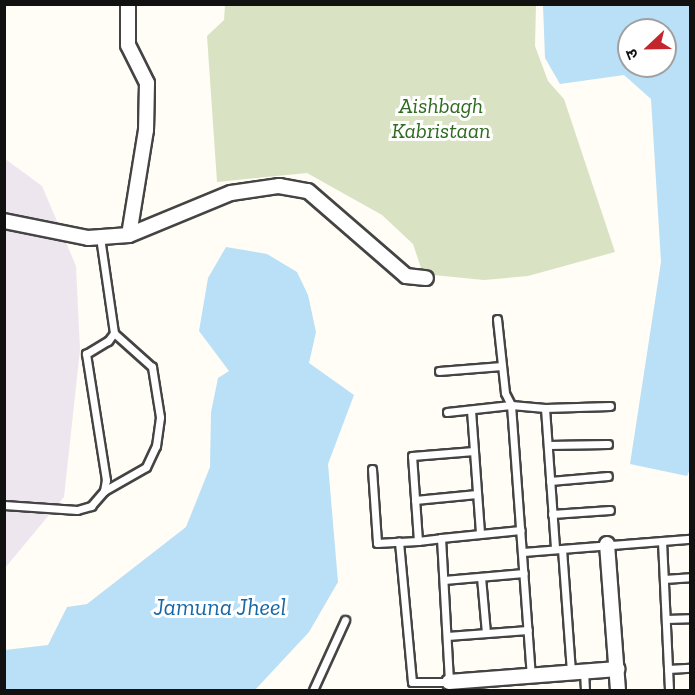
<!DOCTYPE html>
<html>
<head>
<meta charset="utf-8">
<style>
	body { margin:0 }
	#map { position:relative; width:695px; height:695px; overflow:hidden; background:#fffdf5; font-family:"Zilla Slab","Noto Sans Devanagari",serif }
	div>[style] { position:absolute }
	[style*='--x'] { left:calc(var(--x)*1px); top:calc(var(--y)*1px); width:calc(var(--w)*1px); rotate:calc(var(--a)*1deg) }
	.industrial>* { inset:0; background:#eee6ef }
	.cemetery>* { inset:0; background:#d9e3c4 }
	.water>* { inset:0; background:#b9e0f7 }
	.roads { filter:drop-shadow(2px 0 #444) drop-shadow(-2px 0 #444) drop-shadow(0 2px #444) drop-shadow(0 -2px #444) }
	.service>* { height:7px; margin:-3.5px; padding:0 3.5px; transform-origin:3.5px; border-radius:3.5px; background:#fff }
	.minor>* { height:14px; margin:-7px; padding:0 7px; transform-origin:7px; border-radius:7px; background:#fff }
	span { translate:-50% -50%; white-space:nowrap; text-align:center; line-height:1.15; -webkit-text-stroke:6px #fff; paint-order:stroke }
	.park-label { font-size:22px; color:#2f6b1f; font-style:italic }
	.water-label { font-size:24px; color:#1768a6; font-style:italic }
	.frame { position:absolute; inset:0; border:6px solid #111; pointer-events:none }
	.north { position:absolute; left:617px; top:18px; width:60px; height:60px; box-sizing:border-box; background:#fff; border:2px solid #a0a0a0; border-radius:50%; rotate:248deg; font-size:16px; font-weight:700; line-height:24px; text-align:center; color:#111 }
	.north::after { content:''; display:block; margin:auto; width:21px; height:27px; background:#c4262e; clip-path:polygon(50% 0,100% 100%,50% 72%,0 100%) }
</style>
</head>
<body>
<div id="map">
	<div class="industrial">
		<div style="clip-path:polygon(4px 158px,42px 186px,76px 266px,80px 350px,64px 497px,5px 568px)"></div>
	</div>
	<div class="cemetery">
		<div style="clip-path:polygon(225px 5px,536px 5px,535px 46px,548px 81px,564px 99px,615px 252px,528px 276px,484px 280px,423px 274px,413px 244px,382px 215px,307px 173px,217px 182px,207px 36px,224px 20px)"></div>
	</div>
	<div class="water">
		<div style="clip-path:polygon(evenodd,543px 5px,690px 5px,690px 469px,687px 476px,630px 464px,661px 262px,651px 99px,624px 75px,560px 84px,545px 58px,543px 5px,629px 30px,665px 30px,665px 66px,629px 66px,629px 30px)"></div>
		<div style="clip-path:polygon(226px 247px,267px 254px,297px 272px,308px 295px,316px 332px,309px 363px,354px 395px,328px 464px,338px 582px,309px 632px,255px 690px,5px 690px,5px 650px,48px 645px,67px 607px,87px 604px,186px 527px,210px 467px,211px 412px,218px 378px,229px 371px,199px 331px,208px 278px)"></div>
	</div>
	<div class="roads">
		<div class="service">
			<div style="--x:497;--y:319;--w:74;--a:83.8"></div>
			<div style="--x:505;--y:393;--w:13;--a:63"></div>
			<div style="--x:511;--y:405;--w:272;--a:85.8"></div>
			<div style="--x:439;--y:371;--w:63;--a:-4.5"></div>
			<div style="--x:545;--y:408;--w:141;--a:85.9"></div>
			<div style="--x:471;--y:410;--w:124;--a:85.8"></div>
			<div style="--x:447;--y:412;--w:64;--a:-6.2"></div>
			<div style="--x:511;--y:405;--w:34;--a:5"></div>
			<div style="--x:545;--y:408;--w:65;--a:-1.8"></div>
			<div style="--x:548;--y:445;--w:60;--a:-1"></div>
			<div style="--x:372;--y:469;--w:74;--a:86.1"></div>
			<div style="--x:377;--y:543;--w:22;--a:-3"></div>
			<div style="--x:550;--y:481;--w:58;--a:-4.9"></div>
			<div style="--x:104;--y:491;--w:48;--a:-29.7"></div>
			<div style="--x:146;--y:467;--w:23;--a:-65"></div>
			<div style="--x:156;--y:446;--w:29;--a:-82"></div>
			<div style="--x:160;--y:417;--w:51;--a:-99.1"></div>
			<div style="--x:152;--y:367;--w:51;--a:-138.2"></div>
			<div style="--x:415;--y:500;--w:62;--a:-5.5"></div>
			<div style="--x:4;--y:505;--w:73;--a:3.9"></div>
			<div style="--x:77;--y:510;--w:15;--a:-16"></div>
			<div style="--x:91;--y:506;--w:20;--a:-49"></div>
			<div style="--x:104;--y:491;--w:11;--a:-80"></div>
			<div style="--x:106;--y:480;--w:128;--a:-99"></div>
			<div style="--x:86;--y:354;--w:26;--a:-31"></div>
			<div style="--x:108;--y:341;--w:10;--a:-53"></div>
			<div style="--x:114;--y:333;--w:97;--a:-98.3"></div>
			<div style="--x:552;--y:514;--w:58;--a:-3.9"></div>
			<div style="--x:441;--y:538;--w:144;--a:86.8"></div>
			<div style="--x:449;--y:682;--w:37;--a:180"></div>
			<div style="--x:412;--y:682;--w:141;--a:-95.3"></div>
			<div style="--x:399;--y:542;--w:19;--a:-3"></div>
			<div style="--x:418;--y:541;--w:23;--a:-7"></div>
			<div style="--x:441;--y:538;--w:80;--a:-5.7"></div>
			<div style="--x:418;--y:541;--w:85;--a:-94"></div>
			<div style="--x:412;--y:456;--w:62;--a:-4.6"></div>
			<div style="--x:662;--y:541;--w:149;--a:87.3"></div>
			<div style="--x:562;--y:549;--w:123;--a:85.8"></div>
			<div style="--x:523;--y:552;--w:168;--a:-4.5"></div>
			<div style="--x:481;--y:577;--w:56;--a:84.9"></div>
			<div style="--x:664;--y:579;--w:26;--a:-4"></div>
			<div style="--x:444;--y:580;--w:80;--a:-5"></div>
			<div style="--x:666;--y:619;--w:24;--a:-2"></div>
			<div style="--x:447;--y:636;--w:81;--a:-4.2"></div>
			<div style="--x:668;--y:669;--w:22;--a:-3"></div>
			<div style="--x:584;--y:671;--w:19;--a:87"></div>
			<div style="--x:313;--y:690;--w:77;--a:-65.4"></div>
		</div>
		<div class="minor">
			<div style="--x:128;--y:4;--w:41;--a:90"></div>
			<div style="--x:128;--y:45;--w:42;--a:63.4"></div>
			<div style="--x:147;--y:83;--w:47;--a:91.2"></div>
			<div style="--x:146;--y:130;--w:106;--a:99.2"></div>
			<div style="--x:4;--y:221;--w:86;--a:11.4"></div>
			<div style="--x:88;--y:238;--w:41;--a:-4.2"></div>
			<div style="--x:129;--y:235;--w:110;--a:-22.4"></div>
			<div style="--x:231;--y:193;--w:49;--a:-8.3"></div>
			<div style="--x:279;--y:186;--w:29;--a:10"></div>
			<div style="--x:308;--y:191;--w:130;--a:40.9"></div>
			<div style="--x:406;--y:276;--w:20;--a:6"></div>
			<div style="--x:607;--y:544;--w:146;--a:85.7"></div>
			<div style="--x:449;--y:682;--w:169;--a:-4.4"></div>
		</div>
	</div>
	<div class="park-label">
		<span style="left:441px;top:118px">Aishbagh<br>Kabristaan</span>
	</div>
	<div class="water-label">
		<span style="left:220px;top:607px">Jamuna Jheel</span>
	</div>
	<div class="frame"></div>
	<div class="north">उ</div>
</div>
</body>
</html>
